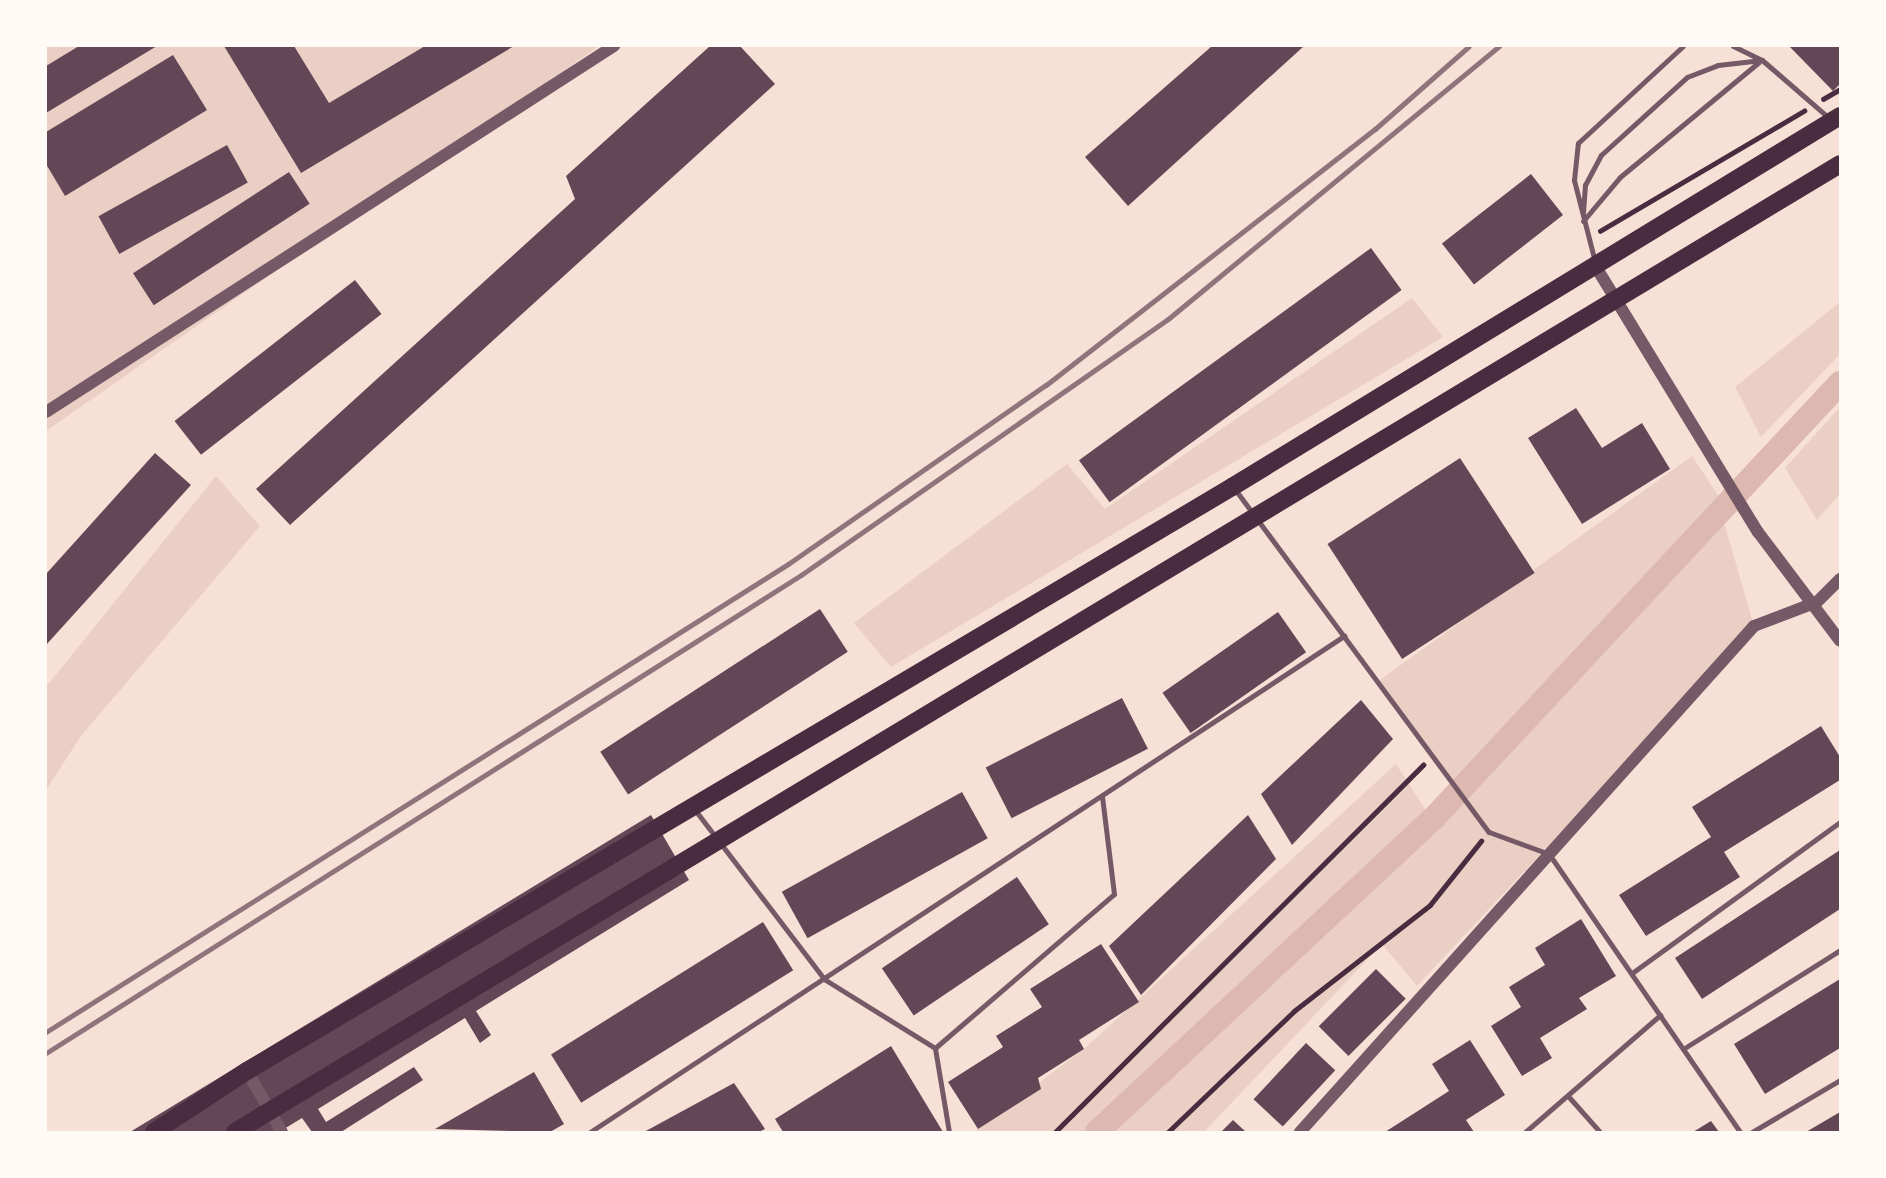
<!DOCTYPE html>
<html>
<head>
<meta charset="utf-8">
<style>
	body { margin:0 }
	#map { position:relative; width:1886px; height:1178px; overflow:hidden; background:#f7e1d7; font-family:"Libre Baskerville",serif }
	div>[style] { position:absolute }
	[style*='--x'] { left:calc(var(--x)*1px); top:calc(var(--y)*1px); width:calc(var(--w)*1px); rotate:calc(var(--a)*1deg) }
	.green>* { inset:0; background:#ebcfc5 }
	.canal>* { height:24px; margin:-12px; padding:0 12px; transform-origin:12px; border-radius:12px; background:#dcb8b0 }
	.building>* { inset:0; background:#644757; transform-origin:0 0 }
	.path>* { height:4.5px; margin:-2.25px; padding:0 2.25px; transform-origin:2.25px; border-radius:2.25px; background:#4a2c40 }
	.service>* { height:5px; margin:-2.5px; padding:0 2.5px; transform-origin:2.5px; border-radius:2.5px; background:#755966 }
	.tertiary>* { height:12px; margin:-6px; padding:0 6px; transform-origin:6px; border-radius:6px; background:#755966 }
	.primary>* { height:18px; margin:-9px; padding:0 9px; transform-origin:9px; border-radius:9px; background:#4a2c40 }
	.rail>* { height:5px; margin:-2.5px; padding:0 2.5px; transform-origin:2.5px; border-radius:2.5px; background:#8f747c }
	span { translate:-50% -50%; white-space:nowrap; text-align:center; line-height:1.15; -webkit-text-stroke:6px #fffaf5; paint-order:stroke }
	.frame { position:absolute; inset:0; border:47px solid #fffaf5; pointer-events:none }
</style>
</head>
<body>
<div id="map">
	<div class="green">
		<div style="clip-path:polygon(46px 46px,599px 46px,46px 431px)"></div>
		<div style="clip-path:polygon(1412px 298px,1443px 337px,891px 667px,854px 623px,1067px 464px,1105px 509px)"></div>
		<div style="clip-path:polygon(1840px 302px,1840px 354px,1761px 437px,1735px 387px)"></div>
		<div style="clip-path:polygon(1840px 407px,1840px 494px,1817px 520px,1785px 468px)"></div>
		<div style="clip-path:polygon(1692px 456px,1720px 498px,1450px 783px,1377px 682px)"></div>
		<div style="clip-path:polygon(216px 476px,260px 526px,81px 736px,46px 790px,46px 687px)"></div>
		<div style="clip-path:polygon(1724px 522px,1754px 626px,1417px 986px,1382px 944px,1204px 1132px,1110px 1132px,1453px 813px)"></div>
		<div style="clip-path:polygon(1396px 764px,1432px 820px,1093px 1132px,974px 1132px,1084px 1049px)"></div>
	</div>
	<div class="canal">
		<div style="--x:1097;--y:1132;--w:458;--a:-43"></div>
		<div style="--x:1432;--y:820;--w:598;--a:-46.97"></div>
	</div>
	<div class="building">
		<div style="clip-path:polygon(79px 46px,157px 46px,46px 113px,46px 66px)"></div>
		<div style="clip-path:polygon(224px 46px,294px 46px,329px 103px,425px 46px,514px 46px,301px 173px)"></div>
		<div style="clip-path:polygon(710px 46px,740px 46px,775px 84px,290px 525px,256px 489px,575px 199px,566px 176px)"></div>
		<div style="clip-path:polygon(1212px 46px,1304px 46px,1128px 206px,1085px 157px)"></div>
		<div style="clip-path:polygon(1789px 46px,1840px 46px,1840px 84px,1833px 91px)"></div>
		<div style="clip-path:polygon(173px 55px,207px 110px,65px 196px,46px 164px,46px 132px)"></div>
		<div style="left:227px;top:145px;width:43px;height:147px;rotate:61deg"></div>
		<div style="left:289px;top:172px;width:38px;height:186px;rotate:57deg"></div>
		<div style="left:1531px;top:174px;width:52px;height:113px;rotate:52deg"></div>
		<div style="left:1371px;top:248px;width:52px;height:361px;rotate:54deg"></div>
		<div style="left:355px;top:280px;width:43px;height:229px;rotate:52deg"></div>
		<div style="clip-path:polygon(1576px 408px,1602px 448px,1642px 423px,1670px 469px,1582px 524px,1528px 438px)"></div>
		<div style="clip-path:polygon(155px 453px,191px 485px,46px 645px,46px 574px)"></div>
		<div style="left:1460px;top:458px;width:137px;height:158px;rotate:57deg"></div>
		<div style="left:820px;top:609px;width:51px;height:262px;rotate:57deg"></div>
		<div style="left:1278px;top:612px;width:49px;height:141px;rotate:55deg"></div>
		<div style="left:1122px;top:698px;width:57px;height:153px;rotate:63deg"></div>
		<div style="clip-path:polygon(1361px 700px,1393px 739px,1292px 845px,1261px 794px)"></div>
		<div style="clip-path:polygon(1821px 726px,1840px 757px,1840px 780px,1724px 852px,1740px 877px,1646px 936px,1619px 895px,1711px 837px,1692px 807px)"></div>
		<div style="left:962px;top:792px;width:53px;height:206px;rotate:61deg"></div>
		<div style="clip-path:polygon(651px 815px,689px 880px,476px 1011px,491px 1035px,480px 1043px,465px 1018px,318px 1109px,326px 1122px,414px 1067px,423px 1080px,341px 1132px,312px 1132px,302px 1118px,279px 1132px,130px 1132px)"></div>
		<div style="clip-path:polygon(1248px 815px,1276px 859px,1141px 995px,1109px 946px)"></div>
		<div style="clip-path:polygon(1840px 850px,1840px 909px,1702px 999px,1675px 958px)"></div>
		<div style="left:1017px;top:877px;width:57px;height:163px;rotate:56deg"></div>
		<div style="clip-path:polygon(1581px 919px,1616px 976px,1579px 998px,1587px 1009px,1540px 1038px,1552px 1058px,1522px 1076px,1491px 1026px,1521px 1007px,1509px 987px,1545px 965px,1535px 948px)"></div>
		<div style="left:763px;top:922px;width:57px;height:250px;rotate:58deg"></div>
		<div style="clip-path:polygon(1101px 944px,1139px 1002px,1079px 1040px,1084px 1049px,1038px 1078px,1041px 1089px,978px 1129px,948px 1082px,1003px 1047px,996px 1036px,1042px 1007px,1030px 989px)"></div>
		<div style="left:1376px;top:969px;width:42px;height:81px;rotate:45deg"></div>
		<div style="clip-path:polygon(1840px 979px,1840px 1048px,1765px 1094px,1734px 1044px)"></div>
		<div style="clip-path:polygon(1470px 1040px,1505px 1095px,1466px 1120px,1474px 1132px,1385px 1132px,1449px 1091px,1432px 1064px)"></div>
		<div style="left:1306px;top:1043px;width:40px;height:77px;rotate:43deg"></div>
		<div style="clip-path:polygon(891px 1046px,943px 1132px,783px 1132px,775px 1119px)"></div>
		<div style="clip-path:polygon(534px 1072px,564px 1124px,550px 1132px,435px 1129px)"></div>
		<div style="clip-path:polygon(734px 1083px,765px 1129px,759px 1132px,644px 1132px)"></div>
		<div style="clip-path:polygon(1840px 1112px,1840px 1132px,1806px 1132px)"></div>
		<div style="clip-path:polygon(1233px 1120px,1246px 1132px,1221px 1132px)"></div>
		<div style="clip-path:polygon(1711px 1121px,1719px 1132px,1693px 1132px)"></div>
	</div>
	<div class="path">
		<div style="--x:1823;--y:99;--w:20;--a:-30"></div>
		<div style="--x:1600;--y:231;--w:237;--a:-30.5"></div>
		<div style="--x:1055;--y:1132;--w:520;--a:-44.92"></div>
		<div style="--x:1168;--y:1132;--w:175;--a:-43.8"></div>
		<div style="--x:1294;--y:1011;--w:172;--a:-37.9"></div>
		<div style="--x:1430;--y:905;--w:82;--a:-51.4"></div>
	</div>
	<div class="service">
		<div style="--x:1733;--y:46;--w:32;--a:26"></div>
		<div style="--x:1762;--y:60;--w:90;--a:40.9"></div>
		<div style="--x:1583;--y:213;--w:28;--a:-86"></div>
		<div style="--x:1585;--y:185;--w:34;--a:-62"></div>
		<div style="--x:1601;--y:155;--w:116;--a:-42.2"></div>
		<div style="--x:1687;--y:77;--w:33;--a:-21"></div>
		<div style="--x:1718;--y:65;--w:44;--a:-6.5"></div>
		<div style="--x:1583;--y:221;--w:57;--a:-49.9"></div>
		<div style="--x:1620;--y:177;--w:180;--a:-39.6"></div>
		<div style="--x:1595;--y:262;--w:85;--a:-104.4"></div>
		<div style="--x:1574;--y:180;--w:37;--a:-84"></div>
		<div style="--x:1578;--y:143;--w:143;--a:-42.7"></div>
		<div style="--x:1234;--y:488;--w:428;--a:53.5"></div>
		<div style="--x:1489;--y:832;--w:64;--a:20.1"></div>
		<div style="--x:1549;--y:854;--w:337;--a:55.5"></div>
		<div style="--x:695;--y:810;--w:213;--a:52.6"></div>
		<div style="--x:824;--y:979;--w:131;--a:31.9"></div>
		<div style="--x:1632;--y:973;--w:257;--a:-36"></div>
		<div style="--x:1683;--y:1049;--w:186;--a:-32.2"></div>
		<div style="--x:1568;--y:1096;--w:48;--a:48.4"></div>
		<div style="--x:590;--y:1132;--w:903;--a:-33.34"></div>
		<div style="--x:949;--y:1132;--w:85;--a:-99.5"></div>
		<div style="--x:935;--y:1048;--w:236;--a:-40.7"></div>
		<div style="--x:1114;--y:894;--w:99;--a:-97"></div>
		<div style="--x:1525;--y:1132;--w:179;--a:-40.9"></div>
		<div style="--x:1752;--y:1132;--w:102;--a:-30.6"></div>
	</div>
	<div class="tertiary">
		<div style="--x:1596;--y:267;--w:311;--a:58.6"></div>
		<div style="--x:1758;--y:532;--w:136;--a:53"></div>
		<div style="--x:46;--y:412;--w:676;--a:-32.8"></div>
		<div style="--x:247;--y:1071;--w:70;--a:60.2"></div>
		<div style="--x:1300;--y:1132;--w:680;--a:-48.1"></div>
		<div style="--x:1754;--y:626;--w:67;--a:-20.9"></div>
		<div style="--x:1817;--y:602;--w:33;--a:-45"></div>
	</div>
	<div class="primary">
		<div style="--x:154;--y:1132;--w:111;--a:-33.3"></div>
		<div style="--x:247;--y:1071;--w:1145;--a:-30.66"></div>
		<div style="--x:1232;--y:487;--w:712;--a:-31.39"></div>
		<div style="--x:235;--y:1132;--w:1874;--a:-31.09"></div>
	</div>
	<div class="rail">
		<div style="--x:46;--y:1032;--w:877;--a:-32.24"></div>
		<div style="--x:788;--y:564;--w:314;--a:-34.8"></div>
		<div style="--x:1046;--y:385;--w:417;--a:-37.9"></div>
		<div style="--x:1375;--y:129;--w:125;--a:-41.4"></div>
		<div style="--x:46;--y:1053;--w:894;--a:-32.34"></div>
		<div style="--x:801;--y:575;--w:447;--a:-34.9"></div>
		<div style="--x:1168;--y:319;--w:429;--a:-39.5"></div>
	</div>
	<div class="frame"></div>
</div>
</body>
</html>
